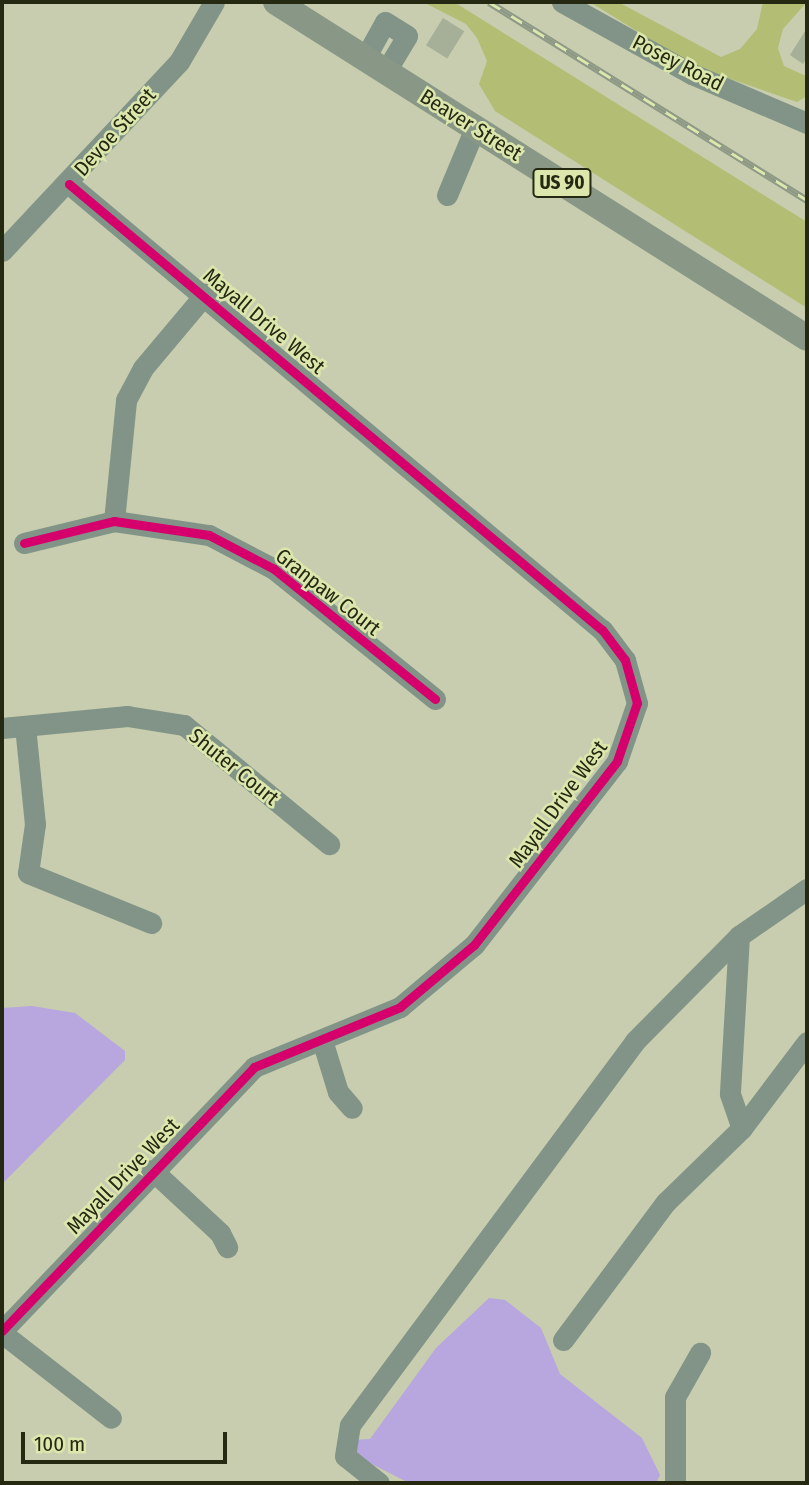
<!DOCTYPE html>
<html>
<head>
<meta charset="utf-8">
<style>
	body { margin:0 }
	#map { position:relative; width:809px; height:1485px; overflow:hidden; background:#c7cdae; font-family:"Fira Sans Condensed",sans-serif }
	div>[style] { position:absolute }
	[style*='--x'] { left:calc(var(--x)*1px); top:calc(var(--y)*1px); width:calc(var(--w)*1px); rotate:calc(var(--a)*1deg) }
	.green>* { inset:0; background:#b3be74 }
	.water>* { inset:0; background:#b8a6df }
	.building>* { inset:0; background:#a6af98; transform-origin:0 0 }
	.minor>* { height:21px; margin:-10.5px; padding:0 10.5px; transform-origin:10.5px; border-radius:10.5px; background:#819487 }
	.major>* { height:26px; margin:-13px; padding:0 13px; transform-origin:13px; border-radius:13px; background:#899786 }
	.rail>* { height:7px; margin-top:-3.5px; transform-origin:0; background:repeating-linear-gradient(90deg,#dce7ad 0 13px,#8e9986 0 26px); box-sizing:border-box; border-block:2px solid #8e9986 }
	.cycleway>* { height:9px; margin:-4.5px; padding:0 4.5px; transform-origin:4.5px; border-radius:4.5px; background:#d6006c }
	span { translate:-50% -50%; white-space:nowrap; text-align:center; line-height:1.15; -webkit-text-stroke:5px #dce7ad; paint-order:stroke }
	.shield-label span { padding:2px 5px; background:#dce7ad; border:2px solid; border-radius:5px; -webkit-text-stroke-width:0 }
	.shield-label { font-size:19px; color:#252912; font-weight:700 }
	.street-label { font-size:21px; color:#252912 }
	.frame { position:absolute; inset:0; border:4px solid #252912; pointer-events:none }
	.scale { position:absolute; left:21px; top:1432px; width:206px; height:32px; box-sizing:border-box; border:4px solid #252912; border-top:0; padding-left:9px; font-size:21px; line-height:24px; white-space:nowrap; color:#252912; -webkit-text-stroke:5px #dce7ad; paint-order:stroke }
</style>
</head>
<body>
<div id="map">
	<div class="green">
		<div style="clip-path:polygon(423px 2px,454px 2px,807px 222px,807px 308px,495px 111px,479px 84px,487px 61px,477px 38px,466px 24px)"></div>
		<div style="clip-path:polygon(590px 2px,618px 2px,721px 57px,740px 49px,757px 29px,763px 2px,807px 2px,783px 29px,778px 48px,784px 66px,806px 76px,807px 96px,797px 102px,693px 66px)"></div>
	</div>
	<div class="water">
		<div style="clip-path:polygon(32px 1006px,75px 1013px,125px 1051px,125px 1060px,2px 1184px,2px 1008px)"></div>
		<div style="clip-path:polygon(489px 1298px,505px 1300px,541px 1328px,560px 1374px,642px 1438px,660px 1475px,656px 1483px,409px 1483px,360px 1458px,351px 1440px,370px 1439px,436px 1348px)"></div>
	</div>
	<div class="building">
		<div style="left:443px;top:18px;width:25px;height:32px;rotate:32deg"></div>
		<div style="clip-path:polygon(807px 28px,807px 58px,803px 64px,790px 55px)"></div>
	</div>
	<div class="minor">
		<div style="--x:562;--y:2;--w:149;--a:29"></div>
		<div style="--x:692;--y:74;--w:125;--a:23.1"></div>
		<div style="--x:365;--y:58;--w:41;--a:-60.9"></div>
		<div style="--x:385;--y:22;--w:26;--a:32"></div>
		<div style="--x:407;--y:36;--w:41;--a:121"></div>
		<div style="--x:447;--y:195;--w:73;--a:-67.3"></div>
		<div style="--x:2;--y:251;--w:259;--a:-46.9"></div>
		<div style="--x:179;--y:62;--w:69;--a:-59.7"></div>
		<div style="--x:114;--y:521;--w:122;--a:-84.3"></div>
		<div style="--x:126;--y:400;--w:36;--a:-62"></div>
		<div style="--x:143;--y:368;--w:97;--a:-50"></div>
		<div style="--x:24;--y:543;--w:93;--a:-13.7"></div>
		<div style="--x:114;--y:521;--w:96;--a:8.4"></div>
		<div style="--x:209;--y:535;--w:73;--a:27.6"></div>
		<div style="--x:274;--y:569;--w:207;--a:38.9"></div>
		<div style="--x:25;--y:726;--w:99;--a:84.2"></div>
		<div style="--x:35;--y:824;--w:49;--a:98.1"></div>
		<div style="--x:28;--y:873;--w:133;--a:22.1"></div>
		<div style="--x:2;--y:728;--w:126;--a:-5.5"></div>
		<div style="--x:127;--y:716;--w:58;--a:9"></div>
		<div style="--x:184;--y:725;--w:188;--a:39.4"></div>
		<div style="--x:739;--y:936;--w:158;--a:93.3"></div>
		<div style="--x:730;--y:1094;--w:36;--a:71"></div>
		<div style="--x:322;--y:1040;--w:54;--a:72.9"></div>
		<div style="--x:338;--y:1092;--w:21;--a:49"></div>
		<div style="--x:152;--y:1170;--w:93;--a:42.8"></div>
		<div style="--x:220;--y:1233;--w:16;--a:63"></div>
		<div style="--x:2;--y:1331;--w:365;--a:-46.3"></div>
		<div style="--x:254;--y:1067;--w:158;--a:-22.3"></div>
		<div style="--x:400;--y:1007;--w:97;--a:-40"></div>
		<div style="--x:474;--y:945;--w:233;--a:-52.1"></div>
		<div style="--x:617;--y:761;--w:61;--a:-71"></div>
		<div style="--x:637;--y:703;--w:45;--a:-105.6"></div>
		<div style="--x:625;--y:660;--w:38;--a:-127"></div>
		<div style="--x:602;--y:630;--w:695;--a:-140.08"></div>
		<div style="--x:2;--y:1333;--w:138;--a:37.9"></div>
		<div style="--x:563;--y:1340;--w:172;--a:-53.3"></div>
		<div style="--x:666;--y:1202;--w:106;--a:-44.2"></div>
		<div style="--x:742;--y:1128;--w:108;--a:-52.9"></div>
		<div style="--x:379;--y:1483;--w:43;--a:-141.5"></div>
		<div style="--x:345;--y:1456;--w:31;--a:-81"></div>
		<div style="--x:350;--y:1425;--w:478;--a:-53.4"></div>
		<div style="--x:635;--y:1041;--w:148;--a:-45.3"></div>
		<div style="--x:739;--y:936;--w:83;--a:-34.7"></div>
		<div style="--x:675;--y:1483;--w:86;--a:-90"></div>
		<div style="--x:675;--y:1397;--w:51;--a:-60.4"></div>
	</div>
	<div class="major">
		<div style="--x:276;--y:2;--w:628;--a:32.32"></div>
	</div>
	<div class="rail">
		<div style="--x:489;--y:2;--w:375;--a:31.9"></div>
	</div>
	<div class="cycleway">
		<div style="--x:24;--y:543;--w:93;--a:-13.7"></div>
		<div style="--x:114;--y:521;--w:96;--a:8.4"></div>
		<div style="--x:209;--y:535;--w:73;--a:27.6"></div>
		<div style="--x:274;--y:569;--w:207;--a:38.9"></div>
		<div style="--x:2;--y:1331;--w:365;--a:-46.3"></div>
		<div style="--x:254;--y:1067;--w:158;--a:-22.3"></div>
		<div style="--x:400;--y:1007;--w:97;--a:-40"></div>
		<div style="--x:474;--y:945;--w:233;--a:-52.1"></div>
		<div style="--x:617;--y:761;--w:61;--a:-71"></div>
		<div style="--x:637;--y:703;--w:45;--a:-105.6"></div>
		<div style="--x:625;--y:660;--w:38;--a:-127"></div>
		<div style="--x:602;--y:630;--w:695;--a:-140.08"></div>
	</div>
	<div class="shield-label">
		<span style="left:562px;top:183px">US 90</span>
	</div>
	<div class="street-label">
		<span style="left:678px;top:63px;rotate:27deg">Posey Road</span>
		<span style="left:471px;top:125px;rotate:32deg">Beaver Street</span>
		<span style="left:115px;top:132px;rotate:-48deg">Devoe Street</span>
		<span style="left:264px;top:321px;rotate:40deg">Mayall Drive West</span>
		<span style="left:328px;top:592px;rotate:38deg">Granpaw Court</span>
		<span style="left:234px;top:767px;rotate:39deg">Shuter Court</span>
		<span style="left:558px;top:804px;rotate:-54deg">Mayall Drive West</span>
		<span style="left:123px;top:1176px;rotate:-46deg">Mayall Drive West</span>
	</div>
	<div class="frame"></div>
	<div class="scale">100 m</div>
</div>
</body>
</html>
